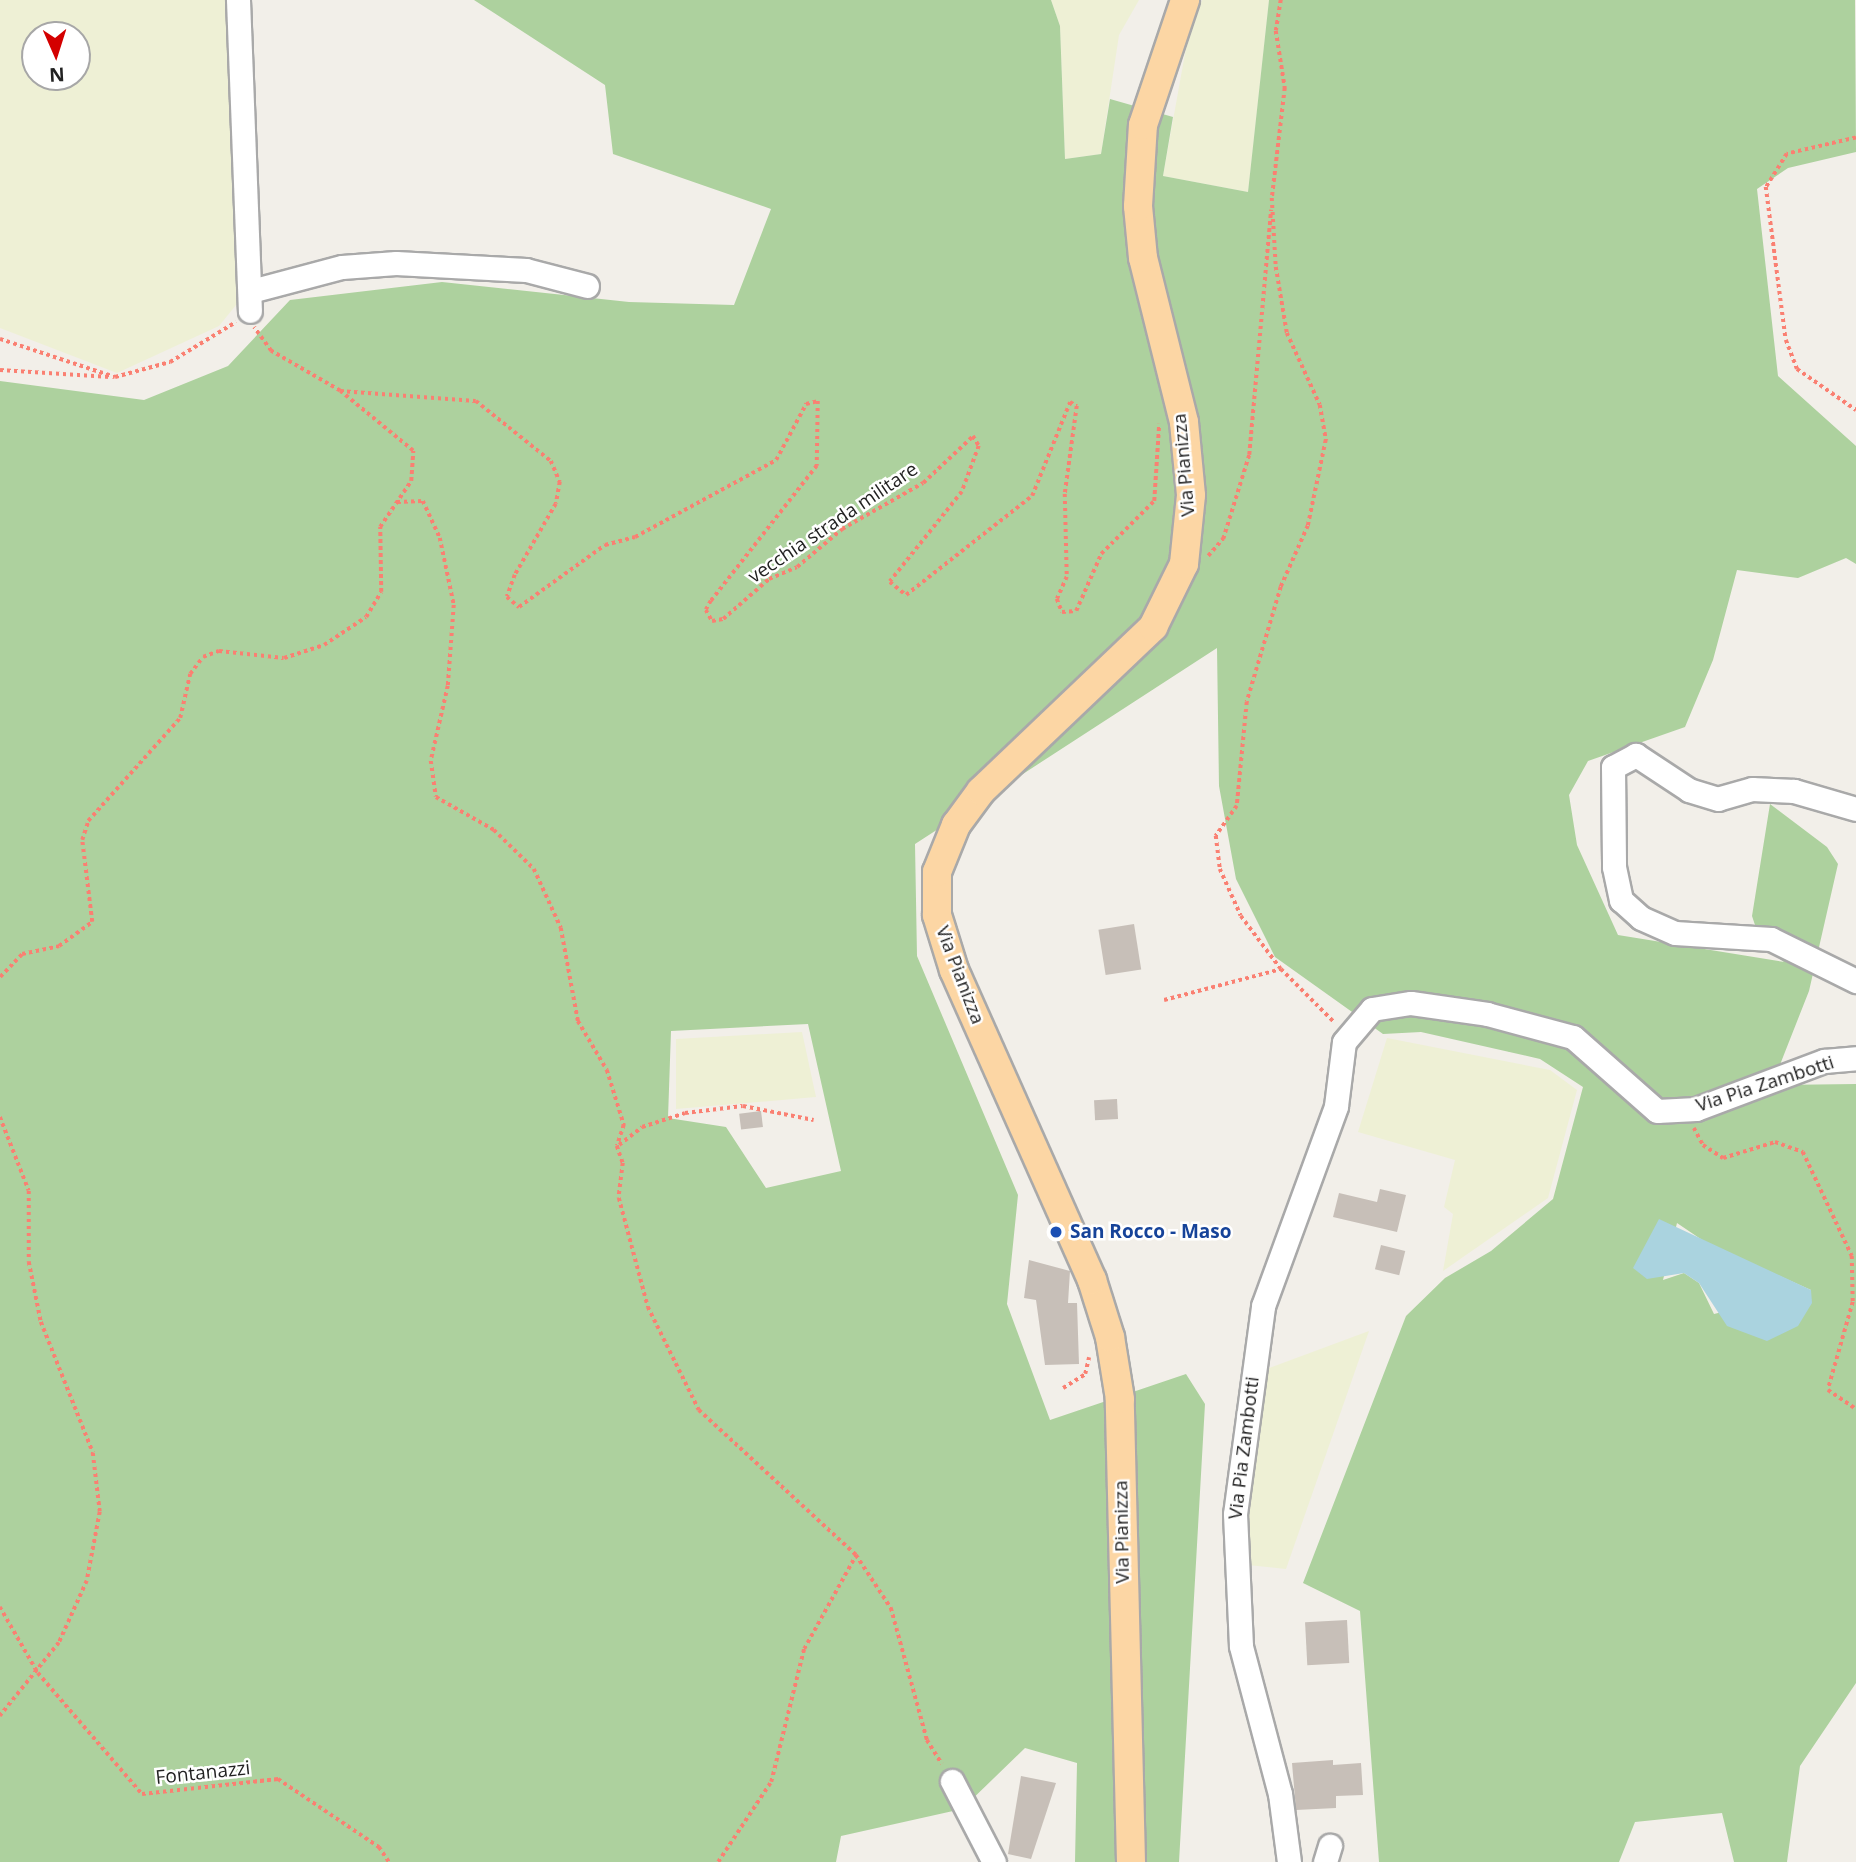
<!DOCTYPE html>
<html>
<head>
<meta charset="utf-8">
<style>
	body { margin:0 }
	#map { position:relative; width:1856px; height:1862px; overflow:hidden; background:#f2efe9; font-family:"Open Sans",sans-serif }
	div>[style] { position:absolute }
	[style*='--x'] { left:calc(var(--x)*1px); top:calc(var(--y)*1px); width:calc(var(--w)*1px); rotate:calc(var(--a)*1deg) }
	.farmland>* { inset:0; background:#eef0d5 }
	.forest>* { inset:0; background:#add19e }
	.water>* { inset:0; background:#aad3df }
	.building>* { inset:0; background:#c7bfb8; transform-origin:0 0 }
	.path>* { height:3.5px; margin-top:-1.75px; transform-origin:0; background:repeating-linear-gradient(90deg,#fa8072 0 3.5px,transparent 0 7px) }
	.roads { filter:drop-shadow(2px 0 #a9a9a9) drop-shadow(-2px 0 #a9a9a9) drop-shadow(0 2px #a9a9a9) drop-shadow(0 -2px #a9a9a9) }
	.minor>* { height:23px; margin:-11.5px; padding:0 11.5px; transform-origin:11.5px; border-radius:11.5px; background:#fff }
	.major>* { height:28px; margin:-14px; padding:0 14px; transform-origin:14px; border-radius:14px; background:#fcd6a4 }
	.dots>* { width:19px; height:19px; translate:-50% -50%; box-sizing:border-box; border:4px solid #fff; border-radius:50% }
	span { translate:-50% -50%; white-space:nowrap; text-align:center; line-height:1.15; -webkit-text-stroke:5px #fff; paint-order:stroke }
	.street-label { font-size:19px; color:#222 }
	.transit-label { font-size:19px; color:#164399; font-weight:700 }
	.left { translate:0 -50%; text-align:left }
	.north { position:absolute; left:21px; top:21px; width:70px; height:70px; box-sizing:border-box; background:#fff; border:2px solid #a7a7a7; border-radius:50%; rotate:177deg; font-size:19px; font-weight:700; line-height:28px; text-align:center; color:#222 }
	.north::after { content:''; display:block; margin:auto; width:24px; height:32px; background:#d40000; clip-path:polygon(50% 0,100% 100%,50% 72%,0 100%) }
</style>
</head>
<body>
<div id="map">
	<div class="farmland">
		<div style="clip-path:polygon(evenodd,0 0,225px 0,245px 294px,219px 326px,117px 373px,0 328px,0 0,35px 35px,77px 35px,77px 77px,35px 77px,35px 35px)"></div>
		<div style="clip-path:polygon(1051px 0,1139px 0,1119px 35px,1101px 154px,1065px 159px,1060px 26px)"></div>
		<div style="clip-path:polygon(1202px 0,1269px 0,1248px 192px,1163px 176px,1186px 48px)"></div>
		<div style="clip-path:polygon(802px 1032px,816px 1097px,676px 1109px,676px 1039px)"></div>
		<div style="clip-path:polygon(1387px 1038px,1550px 1070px,1577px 1090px,1548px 1198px,1443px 1271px,1453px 1214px,1444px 1207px,1455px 1160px,1358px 1132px)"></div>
		<div style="clip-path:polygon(1369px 1331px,1286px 1569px,1248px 1565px,1243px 1522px,1264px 1370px)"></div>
	</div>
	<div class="forest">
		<div style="clip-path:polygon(evenodd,474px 0,1051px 0,1060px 26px,1065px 159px,1101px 154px,1110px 99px,1173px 117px,1163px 176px,1248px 192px,1269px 0,1855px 0,1856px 152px,1788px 168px,1757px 189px,1778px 376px,1856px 446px,1856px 564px,1846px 558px,1798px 578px,1737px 570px,1713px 660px,1685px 727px,1588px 761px,1569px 795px,1577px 845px,1618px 935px,1784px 962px,1762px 946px,1752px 916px,1770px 804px,1827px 847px,1838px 864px,1809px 991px,1772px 1085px,1856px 1084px,1856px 1683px,1800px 1766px,1787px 1862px,1734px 1862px,1722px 1813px,1635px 1822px,1619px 1862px,1379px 1862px,1360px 1611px,1303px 1583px,1406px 1316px,1445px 1278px,1491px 1251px,1553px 1199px,1583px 1087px,1540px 1059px,1421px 1032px,1383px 1034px,1275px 957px,1236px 879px,1219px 786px,1217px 648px,915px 844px,917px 956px,1018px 1195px,1007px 1304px,1050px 1420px,1186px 1374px,1205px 1404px,1179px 1862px,1075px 1862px,1077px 1763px,1025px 1748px,962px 1809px,841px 1836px,836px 1862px,0 1862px,0 381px,144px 400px,228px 366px,290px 300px,442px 282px,629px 302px,734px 305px,771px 209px,613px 154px,605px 85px,474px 0,808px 1024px,841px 1171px,766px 1188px,726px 1127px,668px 1118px,671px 1031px,808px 1024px,474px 0,1677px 1223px,1708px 1244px,1811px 1290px,1714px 1314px,1699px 1283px,1684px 1273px,1663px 1280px,1677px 1223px)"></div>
	</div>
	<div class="water">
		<div style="clip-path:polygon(1659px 1219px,1811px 1290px,1812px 1303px,1798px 1326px,1767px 1341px,1727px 1326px,1699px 1283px,1684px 1273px,1647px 1279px,1633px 1268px)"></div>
	</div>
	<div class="building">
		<div style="left:1134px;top:924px;width:46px;height:36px;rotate:81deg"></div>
		<div style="left:1117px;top:1099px;width:20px;height:23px;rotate:87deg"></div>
		<div style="left:761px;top:1111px;width:16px;height:22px;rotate:83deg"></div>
		<div style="clip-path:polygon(1380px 1189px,1406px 1195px,1397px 1232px,1333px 1217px,1339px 1193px,1377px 1202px)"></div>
		<div style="left:1381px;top:1245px;width:25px;height:25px;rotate:14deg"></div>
		<div style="clip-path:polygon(1029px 1260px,1070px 1271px,1068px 1303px,1077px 1303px,1079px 1364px,1045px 1365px,1036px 1300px,1024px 1298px)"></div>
		<div style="left:1347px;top:1620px;width:43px;height:42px;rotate:87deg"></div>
		<div style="clip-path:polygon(1333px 1760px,1333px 1765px,1361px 1763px,1363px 1795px,1336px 1796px,1336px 1808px,1296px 1810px,1292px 1763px)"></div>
		<div style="clip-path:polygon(1021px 1776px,1056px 1783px,1031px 1859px,1008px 1854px)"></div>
	</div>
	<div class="path">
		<div style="--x:1281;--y:0;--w:31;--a:99"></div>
		<div style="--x:1276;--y:31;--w:58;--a:81"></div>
		<div style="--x:1285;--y:88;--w:111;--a:96.7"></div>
		<div style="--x:1272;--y:198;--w:69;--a:86.7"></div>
		<div style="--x:1276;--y:267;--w:67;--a:80.5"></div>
		<div style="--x:1287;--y:333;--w:79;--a:65.4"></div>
		<div style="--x:1320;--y:405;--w:36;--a:80"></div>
		<div style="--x:1326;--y:440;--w:88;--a:101.8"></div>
		<div style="--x:1308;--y:526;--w:67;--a:113.9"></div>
		<div style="--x:1281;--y:587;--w:120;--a:106.5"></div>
		<div style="--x:1247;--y:702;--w:104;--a:95.5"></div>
		<div style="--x:1237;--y:806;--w:37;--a:125"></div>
		<div style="--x:1216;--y:836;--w:33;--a:83"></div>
		<div style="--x:1220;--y:869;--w:51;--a:65.9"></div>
		<div style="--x:1241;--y:916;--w:66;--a:53"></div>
		<div style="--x:1281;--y:969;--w:75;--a:45"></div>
		<div style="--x:1856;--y:138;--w:71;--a:166.9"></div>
		<div style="--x:1787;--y:154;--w:39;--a:122"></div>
		<div style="--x:1766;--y:187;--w:154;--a:82.6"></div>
		<div style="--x:1786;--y:340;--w:31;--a:69"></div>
		<div style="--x:1797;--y:369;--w:72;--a:34.8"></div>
		<div style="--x:0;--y:339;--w:121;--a:18.3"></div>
		<div style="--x:115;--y:377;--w:57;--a:-15.3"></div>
		<div style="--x:170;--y:362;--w:77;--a:-31.2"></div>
		<div style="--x:0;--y:370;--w:110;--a:3.6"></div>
		<div style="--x:340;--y:391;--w:136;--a:4.2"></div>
		<div style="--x:476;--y:401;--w:96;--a:38.7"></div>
		<div style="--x:551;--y:461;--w:23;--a:67"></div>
		<div style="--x:560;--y:482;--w:22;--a:100"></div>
		<div style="--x:556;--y:504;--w:82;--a:120"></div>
		<div style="--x:515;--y:575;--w:23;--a:110"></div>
		<div style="--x:507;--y:597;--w:16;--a:40"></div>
		<div style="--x:519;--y:607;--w:106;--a:-35.8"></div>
		<div style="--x:605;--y:545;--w:31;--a:-15"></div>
		<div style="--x:635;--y:537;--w:161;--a:-28.6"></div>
		<div style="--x:776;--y:460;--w:64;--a:-61.8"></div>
		<div style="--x:806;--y:404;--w:12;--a:-14"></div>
		<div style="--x:818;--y:401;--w:65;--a:90.9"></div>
		<div style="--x:817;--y:466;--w:172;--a:128.1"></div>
		<div style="--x:711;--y:601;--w:10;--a:119"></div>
		<div style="--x:706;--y:610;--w:13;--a:61"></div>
		<div style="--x:712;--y:621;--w:11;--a:-10"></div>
		<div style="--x:723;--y:619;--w:61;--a:-41"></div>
		<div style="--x:769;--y:579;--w:30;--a:-23"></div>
		<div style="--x:797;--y:567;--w:59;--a:-40.2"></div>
		<div style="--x:842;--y:529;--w:93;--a:-29.6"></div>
		<div style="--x:923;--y:483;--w:69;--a:-43.2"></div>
		<div style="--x:973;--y:436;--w:12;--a:59"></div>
		<div style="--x:979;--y:446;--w:49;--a:110.3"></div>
		<div style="--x:962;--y:492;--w:115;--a:128.7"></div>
		<div style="--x:890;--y:582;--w:21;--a:39"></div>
		<div style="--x:906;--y:595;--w:160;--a:-38.2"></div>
		<div style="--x:1032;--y:496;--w:101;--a:-68"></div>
		<div style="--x:1070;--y:402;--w:8;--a:30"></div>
		<div style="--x:1077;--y:406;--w:89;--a:97.8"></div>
		<div style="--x:1065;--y:494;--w:83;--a:88.6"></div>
		<div style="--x:1067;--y:577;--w:24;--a:114"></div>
		<div style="--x:1057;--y:599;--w:14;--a:69"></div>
		<div style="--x:1062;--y:612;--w:14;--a:-4"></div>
		<div style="--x:1076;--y:611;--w:62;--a:-66.3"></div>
		<div style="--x:1101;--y:554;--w:75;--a:-45"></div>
		<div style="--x:1154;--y:501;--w:77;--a:-86.3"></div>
		<div style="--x:397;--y:502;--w:26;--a:-2"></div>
		<div style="--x:423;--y:501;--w:41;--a:65.3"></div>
		<div style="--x:440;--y:538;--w:68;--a:78.2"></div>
		<div style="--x:454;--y:605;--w:81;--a:94.2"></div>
		<div style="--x:448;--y:686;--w:77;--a:102.8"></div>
		<div style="--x:431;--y:761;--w:36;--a:82"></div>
		<div style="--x:436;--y:797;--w:67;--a:29.6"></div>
		<div style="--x:494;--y:830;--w:56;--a:44.3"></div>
		<div style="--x:534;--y:869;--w:65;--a:65.4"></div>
		<div style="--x:561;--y:928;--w:95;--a:79.6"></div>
		<div style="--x:578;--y:1021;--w:57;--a:59.4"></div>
		<div style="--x:607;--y:1070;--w:58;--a:72.8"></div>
		<div style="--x:624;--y:1125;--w:22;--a:108"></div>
		<div style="--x:617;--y:1146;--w:18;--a:71"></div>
		<div style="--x:623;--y:1163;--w:35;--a:97"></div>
		<div style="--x:619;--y:1198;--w:113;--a:75.1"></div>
		<div style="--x:648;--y:1307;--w:115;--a:63.7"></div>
		<div style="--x:699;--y:1410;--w:214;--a:42.7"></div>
		<div style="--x:856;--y:1555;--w:64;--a:56.6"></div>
		<div style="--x:891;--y:1608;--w:137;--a:74.7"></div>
		<div style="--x:927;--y:1740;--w:28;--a:58"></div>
		<div style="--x:1208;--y:556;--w:23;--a:-49"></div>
		<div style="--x:1223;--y:539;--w:88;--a:-72.8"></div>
		<div style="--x:1249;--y:455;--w:246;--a:-84.9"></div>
		<div style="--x:0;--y:977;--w:32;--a:-46"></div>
		<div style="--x:22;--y:954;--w:38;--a:-12"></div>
		<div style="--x:59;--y:946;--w:41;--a:-36"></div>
		<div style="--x:92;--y:922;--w:83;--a:-97"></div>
		<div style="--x:82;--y:840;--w:20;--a:-72"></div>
		<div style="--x:88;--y:821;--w:138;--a:-48.2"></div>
		<div style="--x:180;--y:718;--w:45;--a:-77.2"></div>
		<div style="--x:190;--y:674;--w:21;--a:-53"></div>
		<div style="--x:203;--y:657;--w:17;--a:-21"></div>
		<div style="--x:219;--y:651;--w:65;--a:6.1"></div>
		<div style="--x:284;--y:658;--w:42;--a:-18"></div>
		<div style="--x:324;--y:645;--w:50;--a:-33.7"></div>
		<div style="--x:366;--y:617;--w:29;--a:-59"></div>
		<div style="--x:381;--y:592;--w:65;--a:-90.9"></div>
		<div style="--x:380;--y:527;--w:55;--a:-56"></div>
		<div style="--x:411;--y:481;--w:30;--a:-86"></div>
		<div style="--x:413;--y:451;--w:94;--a:-140.6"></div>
		<div style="--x:340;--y:391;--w:80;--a:-149.9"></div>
		<div style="--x:271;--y:351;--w:29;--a:-126"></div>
		<div style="--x:1164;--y:1000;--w:121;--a:-14.8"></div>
		<div style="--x:0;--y:1117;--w:79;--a:68.6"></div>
		<div style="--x:29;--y:1191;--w:71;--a:90"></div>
		<div style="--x:29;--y:1262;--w:61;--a:78.7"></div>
		<div style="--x:41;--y:1322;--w:141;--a:68.3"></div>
		<div style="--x:93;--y:1453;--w:59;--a:83.2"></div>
		<div style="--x:100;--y:1512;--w:70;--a:100.7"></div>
		<div style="--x:87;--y:1581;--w:68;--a:114.3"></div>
		<div style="--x:59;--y:1643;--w:94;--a:128.9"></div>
		<div style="--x:1694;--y:1128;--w:19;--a:62"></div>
		<div style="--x:1703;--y:1145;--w:24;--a:33"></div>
		<div style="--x:1723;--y:1158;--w:54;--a:-17.1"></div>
		<div style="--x:1775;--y:1142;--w:30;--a:20"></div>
		<div style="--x:1803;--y:1152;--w:115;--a:64.8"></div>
		<div style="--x:1852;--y:1256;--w:46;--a:88.8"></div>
		<div style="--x:1853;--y:1302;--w:91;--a:105.9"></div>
		<div style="--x:1828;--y:1390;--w:34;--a:34"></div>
		<div style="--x:619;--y:1145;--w:29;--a:-38"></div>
		<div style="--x:642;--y:1127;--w:45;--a:-18"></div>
		<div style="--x:685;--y:1113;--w:58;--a:-6.9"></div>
		<div style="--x:743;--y:1106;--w:72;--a:11.2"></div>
		<div style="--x:1063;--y:1388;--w:26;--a:-32"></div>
		<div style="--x:1085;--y:1374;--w:17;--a:-77"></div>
		<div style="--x:0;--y:1607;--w:76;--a:60.1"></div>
		<div style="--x:38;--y:1673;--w:160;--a:49.3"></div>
		<div style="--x:142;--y:1794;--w:137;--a:-6.3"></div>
		<div style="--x:278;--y:1779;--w:122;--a:34"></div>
		<div style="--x:379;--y:1847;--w:18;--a:56"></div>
		<div style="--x:718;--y:1862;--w:96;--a:-56.5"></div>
		<div style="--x:771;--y:1782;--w:137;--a:-76.1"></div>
		<div style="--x:804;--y:1649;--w:107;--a:-61"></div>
	</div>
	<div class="roads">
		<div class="minor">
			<div style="--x:238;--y:0;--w:311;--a:87.8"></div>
			<div style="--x:251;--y:291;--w:94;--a:-14.8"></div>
			<div style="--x:342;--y:267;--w:54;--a:-4.2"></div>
			<div style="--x:396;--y:263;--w:130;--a:3.1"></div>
			<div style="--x:526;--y:270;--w:63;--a:14.7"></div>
			<div style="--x:1856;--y:809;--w:65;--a:-163.8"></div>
			<div style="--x:1794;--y:791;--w:42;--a:-177.3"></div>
			<div style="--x:1752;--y:789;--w:35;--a:164"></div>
			<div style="--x:1718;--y:799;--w:30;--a:-163"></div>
			<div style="--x:1689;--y:790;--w:64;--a:-146.6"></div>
			<div style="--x:1636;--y:755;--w:26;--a:152"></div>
			<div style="--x:1613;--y:767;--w:100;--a:89.4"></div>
			<div style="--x:1614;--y:867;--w:34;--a:78"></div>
			<div style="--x:1621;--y:900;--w:27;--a:42"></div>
			<div style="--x:1641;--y:918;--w:37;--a:24"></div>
			<div style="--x:1675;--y:933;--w:96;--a:3.6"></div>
			<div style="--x:1771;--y:939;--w:95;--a:26.3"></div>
			<div style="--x:952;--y:1781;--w:91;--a:62.6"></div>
			<div style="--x:1289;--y:1862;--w:69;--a:-97.5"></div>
			<div style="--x:1280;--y:1794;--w:153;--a:-104.8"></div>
			<div style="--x:1241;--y:1646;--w:132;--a:-92.6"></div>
			<div style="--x:1235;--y:1514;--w:210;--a:-82.3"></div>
			<div style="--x:1263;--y:1306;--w:213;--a:-69.9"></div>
			<div style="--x:1336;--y:1106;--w:64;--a:-82.9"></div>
			<div style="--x:1344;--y:1042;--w:43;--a:-49.7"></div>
			<div style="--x:1372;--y:1009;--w:39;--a:-9"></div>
			<div style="--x:1411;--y:1003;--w:77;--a:8.2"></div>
			<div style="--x:1487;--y:1014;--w:89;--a:15"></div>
			<div style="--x:1573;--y:1037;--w:112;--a:41.4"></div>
			<div style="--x:1657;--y:1111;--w:39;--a:-3"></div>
			<div style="--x:1696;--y:1109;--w:137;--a:-20.6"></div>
			<div style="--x:1824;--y:1061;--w:32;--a:-5"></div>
			<div style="--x:1325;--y:1862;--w:17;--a:-73"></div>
		</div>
		<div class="major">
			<div style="--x:1131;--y:1862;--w:463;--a:-91.4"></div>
			<div style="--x:1120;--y:1399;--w:63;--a:-99.2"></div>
			<div style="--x:1110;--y:1337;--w:60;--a:-107.5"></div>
			<div style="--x:1092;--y:1280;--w:339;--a:-114"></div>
			<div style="--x:954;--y:970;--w:58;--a:-107.2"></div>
			<div style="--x:937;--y:915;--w:43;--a:-90"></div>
			<div style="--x:937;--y:872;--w:51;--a:-68"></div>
			<div style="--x:956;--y:825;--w:42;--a:-53.7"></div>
			<div style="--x:981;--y:791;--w:238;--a:-43.6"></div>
			<div style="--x:1153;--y:627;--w:70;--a:-63.8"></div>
			<div style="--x:1184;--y:564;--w:69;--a:-84.2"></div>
			<div style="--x:1191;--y:495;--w:73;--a:-95.5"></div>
			<div style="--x:1184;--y:422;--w:169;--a:-104"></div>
			<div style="--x:1143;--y:258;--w:52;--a:-95.5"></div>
			<div style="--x:1138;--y:206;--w:81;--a:-86.5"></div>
			<div style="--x:1143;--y:125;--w:132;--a:-71.4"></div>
		</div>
	</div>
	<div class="dots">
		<div style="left:1056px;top:1232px;background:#1a4fb4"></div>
	</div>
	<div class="street-label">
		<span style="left:1184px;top:465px;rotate:-95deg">Via Pianizza</span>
		<span style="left:833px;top:523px;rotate:-34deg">vecchia strada militare</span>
		<span style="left:960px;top:975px;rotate:69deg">Via Pianizza</span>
		<span style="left:1765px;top:1084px;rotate:-18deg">Via Pia Zambotti</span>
		<span style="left:1244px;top:1448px;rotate:-83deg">Via Pia Zambotti</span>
		<span style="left:1122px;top:1532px;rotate:-91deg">Via Pianizza</span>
		<span style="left:203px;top:1773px;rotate:-6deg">Fontanazzi</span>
	</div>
	<div class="transit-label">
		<span class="left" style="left:1070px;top:1232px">San Rocco - Maso</span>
	</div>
	<div class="north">N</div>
</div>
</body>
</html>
